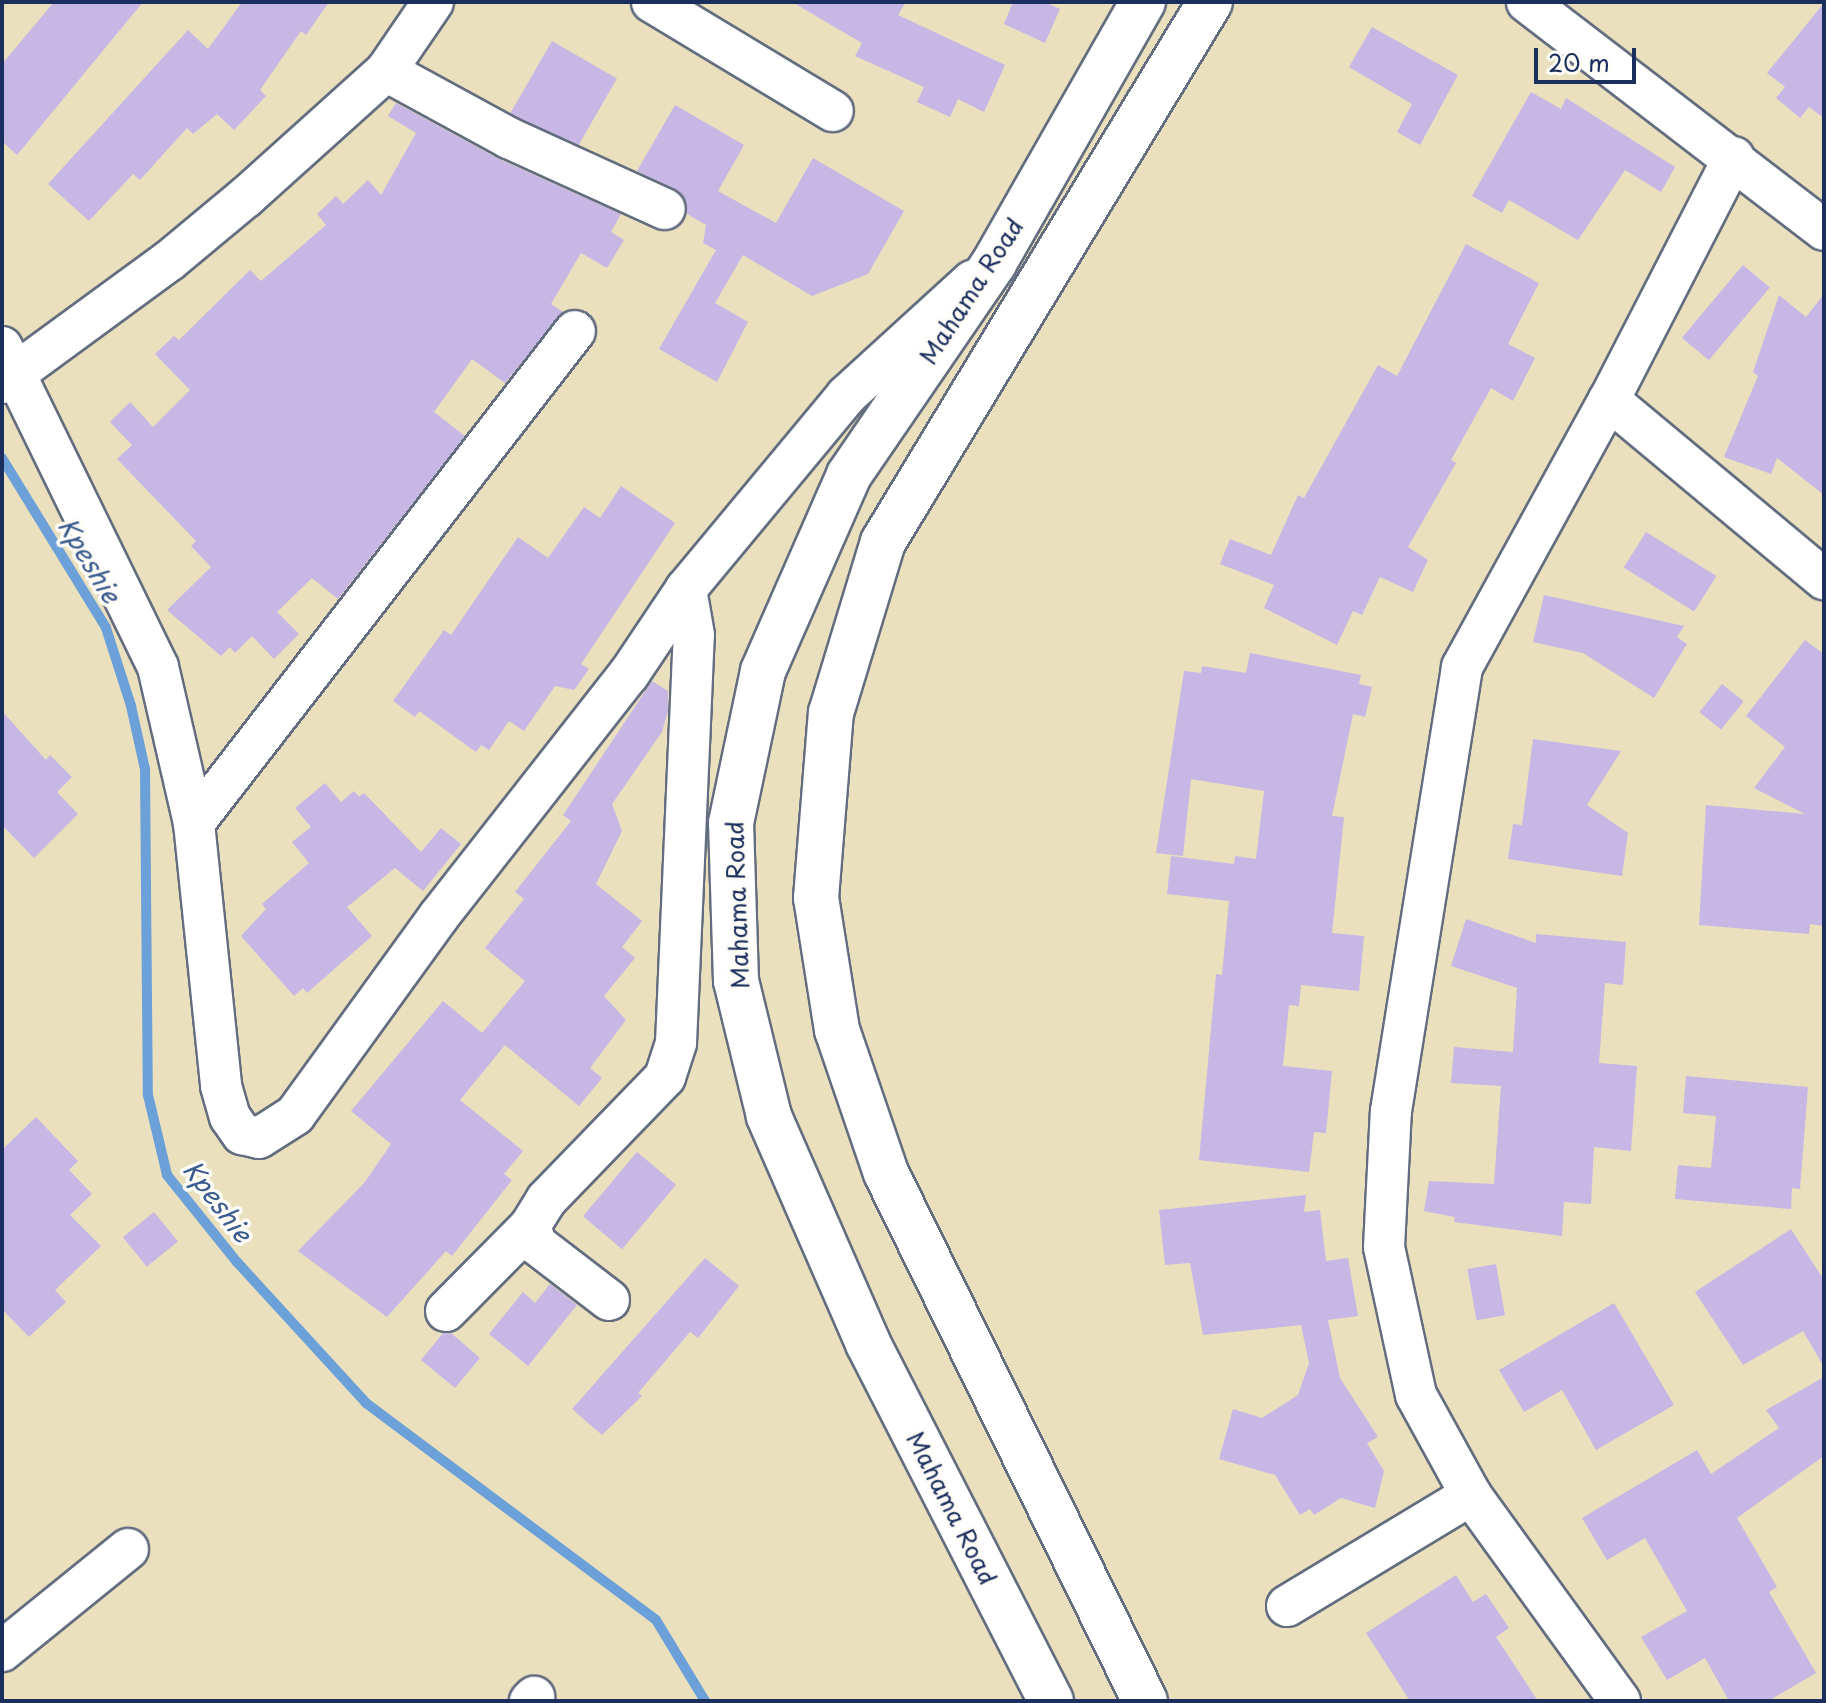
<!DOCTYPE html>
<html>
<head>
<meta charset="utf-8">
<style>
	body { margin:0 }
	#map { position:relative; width:1826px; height:1703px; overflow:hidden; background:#eae0bd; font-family:"Playpen Sans",sans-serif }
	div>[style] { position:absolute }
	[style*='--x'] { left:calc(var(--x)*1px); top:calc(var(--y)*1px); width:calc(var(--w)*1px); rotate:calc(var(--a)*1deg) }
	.stream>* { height:10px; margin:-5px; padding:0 5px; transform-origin:5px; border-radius:5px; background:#6ca0d8 }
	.building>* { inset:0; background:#c6b7e5; transform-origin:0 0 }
	.roads { filter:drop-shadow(2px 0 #636d7f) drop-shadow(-2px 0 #636d7f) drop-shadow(0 2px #636d7f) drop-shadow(0 -2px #636d7f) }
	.street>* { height:40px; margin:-20px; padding:0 20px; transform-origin:20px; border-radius:20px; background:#fff }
	.secondary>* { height:44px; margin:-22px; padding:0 22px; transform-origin:22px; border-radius:22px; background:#fff }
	span { translate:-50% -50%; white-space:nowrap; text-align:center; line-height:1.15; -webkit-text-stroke:7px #fdfcf7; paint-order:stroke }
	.street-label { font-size:24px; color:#1b2f5e }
	.water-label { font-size:26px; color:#3b5c8f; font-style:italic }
	.frame { position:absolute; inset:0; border:4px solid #1b2f5e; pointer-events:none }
	.scale { position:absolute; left:1534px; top:48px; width:102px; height:36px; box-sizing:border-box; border:4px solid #1b2f5e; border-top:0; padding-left:10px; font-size:24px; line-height:28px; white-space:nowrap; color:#1b2f5e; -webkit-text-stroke:6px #fdfcf7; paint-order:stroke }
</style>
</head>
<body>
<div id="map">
	<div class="stream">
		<div style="--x:2;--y:458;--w:199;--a:58.5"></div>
		<div style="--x:106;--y:628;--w:82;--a:72.2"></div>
		<div style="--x:131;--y:706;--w:65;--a:77.5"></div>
		<div style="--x:145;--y:769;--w:326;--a:89.5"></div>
		<div style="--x:148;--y:1095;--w:82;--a:76.6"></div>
		<div style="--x:167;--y:1175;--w:112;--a:51.2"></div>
		<div style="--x:237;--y:1262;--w:191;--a:47.5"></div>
		<div style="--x:366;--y:1403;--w:362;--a:36.8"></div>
		<div style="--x:656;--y:1620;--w:95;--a:58.8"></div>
	</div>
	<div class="building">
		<div style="clip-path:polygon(54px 2px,143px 2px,17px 155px,2px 141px,2px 64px)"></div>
		<div style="clip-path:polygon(242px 2px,329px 2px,306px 35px,301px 31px,260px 90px,266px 96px,234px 130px,217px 114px,193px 134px,187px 128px,140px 180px,133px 174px,89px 221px,48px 184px,188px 30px,208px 49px)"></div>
		<div style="clip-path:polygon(792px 2px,906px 2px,898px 15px,1005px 65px,984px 112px,958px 99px,950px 117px,917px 102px,924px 87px,855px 56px,862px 43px)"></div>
		<div style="clip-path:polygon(1013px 2px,1045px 2px,1060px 9px,1045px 43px,1004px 24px)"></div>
		<div style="clip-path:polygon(1824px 3px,1824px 118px,1809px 107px,1800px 118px,1776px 98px,1785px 87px,1767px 73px)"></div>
		<div style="clip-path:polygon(1372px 27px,1458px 75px,1420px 145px,1397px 132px,1412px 104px,1349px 67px)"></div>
		<div style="left:552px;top:41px;width:75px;height:83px;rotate:30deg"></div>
		<div style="clip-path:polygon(1531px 92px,1561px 109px,1566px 98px,1675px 167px,1661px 192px,1625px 170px,1578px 240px,1509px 200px,1502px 213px,1472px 196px)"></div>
		<div style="clip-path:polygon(396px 103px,499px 159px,621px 214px,611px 232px,624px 240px,607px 268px,581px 253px,551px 304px,563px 312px,505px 383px,472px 359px,434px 412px,465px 436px,338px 599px,312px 578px,277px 612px,299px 634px,274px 659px,252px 636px,235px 653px,230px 647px,221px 656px,167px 610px,211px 567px,191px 546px,196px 541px,117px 459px,132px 445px,110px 422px,130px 402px,153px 427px,190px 390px,155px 354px,174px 336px,179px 340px,250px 270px,261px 281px,326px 225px,317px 214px,336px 196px,343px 204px,368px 180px,381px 195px,416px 133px,388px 116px)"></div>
		<div style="clip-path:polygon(675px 105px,744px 145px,718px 191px,776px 223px,813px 158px,904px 211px,868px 274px,812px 296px,743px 255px,715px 303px,748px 322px,717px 382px,659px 349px,716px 250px,703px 243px,706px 225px,687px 214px,683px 195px,637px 171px)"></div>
		<div style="clip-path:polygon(1466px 244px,1539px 283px,1508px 344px,1535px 358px,1513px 401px,1491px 388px,1451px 460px,1456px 463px,1408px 547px,1428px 560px,1413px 592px,1380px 577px,1362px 615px,1353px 611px,1337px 645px,1264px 608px,1274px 585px,1220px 564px,1230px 539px,1271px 555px,1298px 495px,1304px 498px,1378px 365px,1397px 376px)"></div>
		<div style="left:1743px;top:265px;width:35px;height:95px;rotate:40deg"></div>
		<div style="clip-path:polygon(1824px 294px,1824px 495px,1777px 458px,1771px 474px,1724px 457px,1758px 376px,1753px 372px,1779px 295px,1806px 317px)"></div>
		<div style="clip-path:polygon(621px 486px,675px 523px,581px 664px,589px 669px,574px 690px,555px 686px,524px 731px,509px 721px,489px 750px,481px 745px,476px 752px,419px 711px,415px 717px,393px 701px,444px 630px,451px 635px,518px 537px,548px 558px,584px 507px,600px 518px)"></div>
		<div style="left:1646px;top:532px;width:83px;height:42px;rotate:32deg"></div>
		<div style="clip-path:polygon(1544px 595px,1684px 626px,1677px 637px,1687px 644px,1654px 698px,1583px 653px,1533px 642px)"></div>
		<div style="clip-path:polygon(1805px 640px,1824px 654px,1824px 926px,1810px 924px,1809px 934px,1699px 925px,1706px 805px,1805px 814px,1754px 788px,1785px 747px,1746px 716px)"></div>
		<div style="clip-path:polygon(1250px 653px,1361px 675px,1359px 684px,1372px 687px,1365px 717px,1353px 714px,1332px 816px,1344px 817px,1332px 933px,1364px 936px,1359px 991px,1301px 985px,1299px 1006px,1289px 1005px,1283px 1066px,1332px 1071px,1326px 1133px,1314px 1132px,1309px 1172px,1199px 1160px,1216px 974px,1222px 975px,1229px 901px,1167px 894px,1171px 856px,1234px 864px,1235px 856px,1256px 859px,1264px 791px,1191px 779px,1183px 856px,1156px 853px,1184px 671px,1201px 673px,1202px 666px,1246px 673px)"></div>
		<div style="clip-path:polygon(652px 681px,668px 691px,668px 711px,662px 732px,612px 804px,622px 831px,596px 884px,642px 921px,622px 947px,635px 958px,604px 996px,626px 1020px,590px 1068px,602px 1078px,579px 1106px,505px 1045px,460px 1100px,523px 1151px,504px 1174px,512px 1180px,452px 1256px,446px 1251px,387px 1317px,298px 1251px,365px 1182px,391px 1144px,351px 1111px,443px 1001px,482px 1033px,525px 981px,485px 948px,524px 899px,515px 892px,571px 821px,563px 815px)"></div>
		<div style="left:1722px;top:684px;width:28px;height:36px;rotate:39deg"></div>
		<div style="clip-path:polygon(2px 711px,46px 760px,50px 755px,72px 777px,57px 792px,78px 814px,34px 858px,2px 825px)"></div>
		<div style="clip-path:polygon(1533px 739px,1621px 751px,1587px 805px,1628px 833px,1622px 876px,1508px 859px,1513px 824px,1522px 825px)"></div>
		<div style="clip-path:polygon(325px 783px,341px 802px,354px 791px,359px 797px,364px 793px,421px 852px,441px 828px,461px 844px,423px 891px,395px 868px,347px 907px,372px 936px,307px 993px,303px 988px,294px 996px,241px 936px,266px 909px,262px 904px,309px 863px,292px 842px,311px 827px,295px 808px)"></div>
		<div style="clip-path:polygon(1466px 919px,1536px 943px,1536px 934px,1626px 942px,1623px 985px,1605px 983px,1599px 1063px,1637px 1066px,1631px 1151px,1594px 1147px,1591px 1204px,1564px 1202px,1562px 1236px,1454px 1222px,1455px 1217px,1424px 1211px,1429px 1181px,1494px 1184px,1501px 1086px,1451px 1083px,1454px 1047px,1513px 1052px,1517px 988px,1451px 966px)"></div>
		<div style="clip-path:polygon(1686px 1076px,1808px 1087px,1800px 1189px,1792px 1188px,1791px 1209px,1675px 1199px,1678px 1165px,1711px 1168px,1716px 1116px,1683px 1113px)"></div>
		<div style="clip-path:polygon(36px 1117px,78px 1161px,69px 1170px,92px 1194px,70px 1215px,101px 1246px,55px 1290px,66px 1302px,29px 1337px,2px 1309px,2px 1150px)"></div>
		<div style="left:637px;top:1152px;width:51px;height:84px;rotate:40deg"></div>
		<div style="clip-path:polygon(1306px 1195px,1304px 1212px,1320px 1210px,1326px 1261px,1348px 1258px,1358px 1316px,1328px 1320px,1340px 1378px,1378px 1437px,1367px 1443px,1384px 1471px,1375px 1508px,1341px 1498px,1314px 1515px,1310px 1509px,1300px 1515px,1275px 1475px,1219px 1459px,1233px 1409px,1262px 1418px,1298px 1395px,1309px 1363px,1301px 1325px,1203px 1335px,1190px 1263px,1165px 1265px,1159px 1210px)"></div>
		<div style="left:154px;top:1212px;width:38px;height:40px;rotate:51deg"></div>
		<div style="clip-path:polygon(1791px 1229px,1824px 1280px,1824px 1367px,1803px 1331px,1743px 1365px,1695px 1292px)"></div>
		<div style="clip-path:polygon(705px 1258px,739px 1286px,698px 1338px,690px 1332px,638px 1393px,642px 1396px,602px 1435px,572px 1409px)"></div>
		<div style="left:1496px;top:1264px;width:52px;height:29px;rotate:80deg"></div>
		<div style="clip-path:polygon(550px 1284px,577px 1305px,528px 1366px,489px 1334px,523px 1292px,535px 1303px)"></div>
		<div style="clip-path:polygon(1614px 1303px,1674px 1405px,1596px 1450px,1562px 1390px,1524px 1412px,1499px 1370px)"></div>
		<div style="clip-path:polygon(443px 1333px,451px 1333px,480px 1358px,455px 1388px,421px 1360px)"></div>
		<div style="clip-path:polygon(1824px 1377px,1824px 1456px,1737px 1518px,1777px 1587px,1769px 1592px,1816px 1673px,1768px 1701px,1729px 1701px,1705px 1658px,1667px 1680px,1641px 1637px,1687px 1611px,1645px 1538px,1607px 1560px,1582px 1518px,1697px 1450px,1711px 1474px,1779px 1428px,1766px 1410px)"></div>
		<div style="clip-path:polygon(1456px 1575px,1473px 1602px,1486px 1594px,1509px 1628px,1496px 1637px,1538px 1701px,1410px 1701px,1366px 1633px)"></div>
	</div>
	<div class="roads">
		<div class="street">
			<div style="--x:652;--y:2;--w:211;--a:31.1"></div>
			<div style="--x:1527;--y:2;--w:374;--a:37.5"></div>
			<div style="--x:386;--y:71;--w:140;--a:28.6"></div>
			<div style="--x:509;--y:138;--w:171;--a:24.5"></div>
			<div style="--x:2;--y:347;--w:356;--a:64"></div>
			<div style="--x:158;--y:667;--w:160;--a:77"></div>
			<div style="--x:194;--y:823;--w:264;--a:84.1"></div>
			<div style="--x:221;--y:1086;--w:32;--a:74"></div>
			<div style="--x:230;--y:1117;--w:21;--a:55"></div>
			<div style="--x:242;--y:1134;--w:17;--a:13"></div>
			<div style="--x:259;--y:1138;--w:43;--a:-32.6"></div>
			<div style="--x:295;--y:1115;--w:246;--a:-54.1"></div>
			<div style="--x:439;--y:916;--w:308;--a:-51.9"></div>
			<div style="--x:629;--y:674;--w:102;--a:-56.2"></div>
			<div style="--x:686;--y:589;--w:251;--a:-50.3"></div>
			<div style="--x:846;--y:396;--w:171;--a:-42.4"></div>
			<div style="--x:2;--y:383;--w:208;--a:-36.2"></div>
			<div style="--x:170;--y:260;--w:99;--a:-39.7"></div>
			<div style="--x:246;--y:197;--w:188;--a:-42"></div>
			<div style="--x:386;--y:71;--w:83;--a:-55.7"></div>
			<div style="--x:1609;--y:400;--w:280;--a:39.8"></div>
			<div style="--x:194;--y:823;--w:622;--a:-52.25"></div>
			<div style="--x:609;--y:1300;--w:92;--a:-142.5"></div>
			<div style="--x:536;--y:1244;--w:19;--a:-108"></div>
			<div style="--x:530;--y:1226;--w:31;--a:-58"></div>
			<div style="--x:546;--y:1200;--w:171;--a:-45.9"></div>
			<div style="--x:665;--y:1077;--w:36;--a:-72"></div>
			<div style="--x:676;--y:1043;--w:408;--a:-87.5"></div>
			<div style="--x:694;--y:635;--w:47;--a:-99.9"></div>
			<div style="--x:446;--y:1311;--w:120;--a:-45.3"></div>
			<div style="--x:1287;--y:1606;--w:215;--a:-31.1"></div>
			<div style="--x:2;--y:1651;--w:162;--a:-39"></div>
			<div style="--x:530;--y:1701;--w:6;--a:-45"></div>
			<div style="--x:1620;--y:1701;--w:254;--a:-125.9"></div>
			<div style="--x:1471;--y:1495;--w:114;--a:-118.8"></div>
			<div style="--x:1416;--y:1395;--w:151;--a:-102.2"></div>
			<div style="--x:1384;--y:1247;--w:136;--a:-87.1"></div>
			<div style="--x:1391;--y:1111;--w:450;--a:-80.9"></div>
			<div style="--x:1462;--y:667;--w:305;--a:-61.2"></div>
			<div style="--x:1609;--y:400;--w:273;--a:-62.8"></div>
		</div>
		<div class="secondary">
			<div style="--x:1051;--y:1701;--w:402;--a:-117.1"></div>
			<div style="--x:868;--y:1343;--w:248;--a:-113.6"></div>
			<div style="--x:769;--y:1116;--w:139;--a:-103.7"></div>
			<div style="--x:736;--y:981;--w:158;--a:-91.8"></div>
			<div style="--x:731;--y:823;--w:155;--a:-78.1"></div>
			<div style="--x:763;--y:671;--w:214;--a:-66.3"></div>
			<div style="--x:849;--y:475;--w:257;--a:-55.6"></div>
			<div style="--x:994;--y:263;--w:301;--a:-60.3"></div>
			<div style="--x:1145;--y:1701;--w:588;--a:-116.13"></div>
			<div style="--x:886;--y:1173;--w:151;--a:-108.9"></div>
			<div style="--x:837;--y:1030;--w:134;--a:-99"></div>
			<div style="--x:816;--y:898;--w:186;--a:-85.4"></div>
			<div style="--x:831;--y:713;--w:179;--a:-73.1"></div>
			<div style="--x:883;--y:542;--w:631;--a:-58.8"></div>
		</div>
	</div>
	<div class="street-label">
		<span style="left:971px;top:291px;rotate:-57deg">Mahama Road</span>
		<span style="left:737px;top:905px;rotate:-92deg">Mahama Road</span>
		<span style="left:952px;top:1508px;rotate:63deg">Mahama Road</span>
	</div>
	<div class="water-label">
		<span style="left:90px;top:560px;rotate:59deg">Kpeshie</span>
		<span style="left:218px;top:1201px;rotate:53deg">Kpeshie</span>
	</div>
	<div class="frame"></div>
	<div class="scale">20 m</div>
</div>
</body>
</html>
